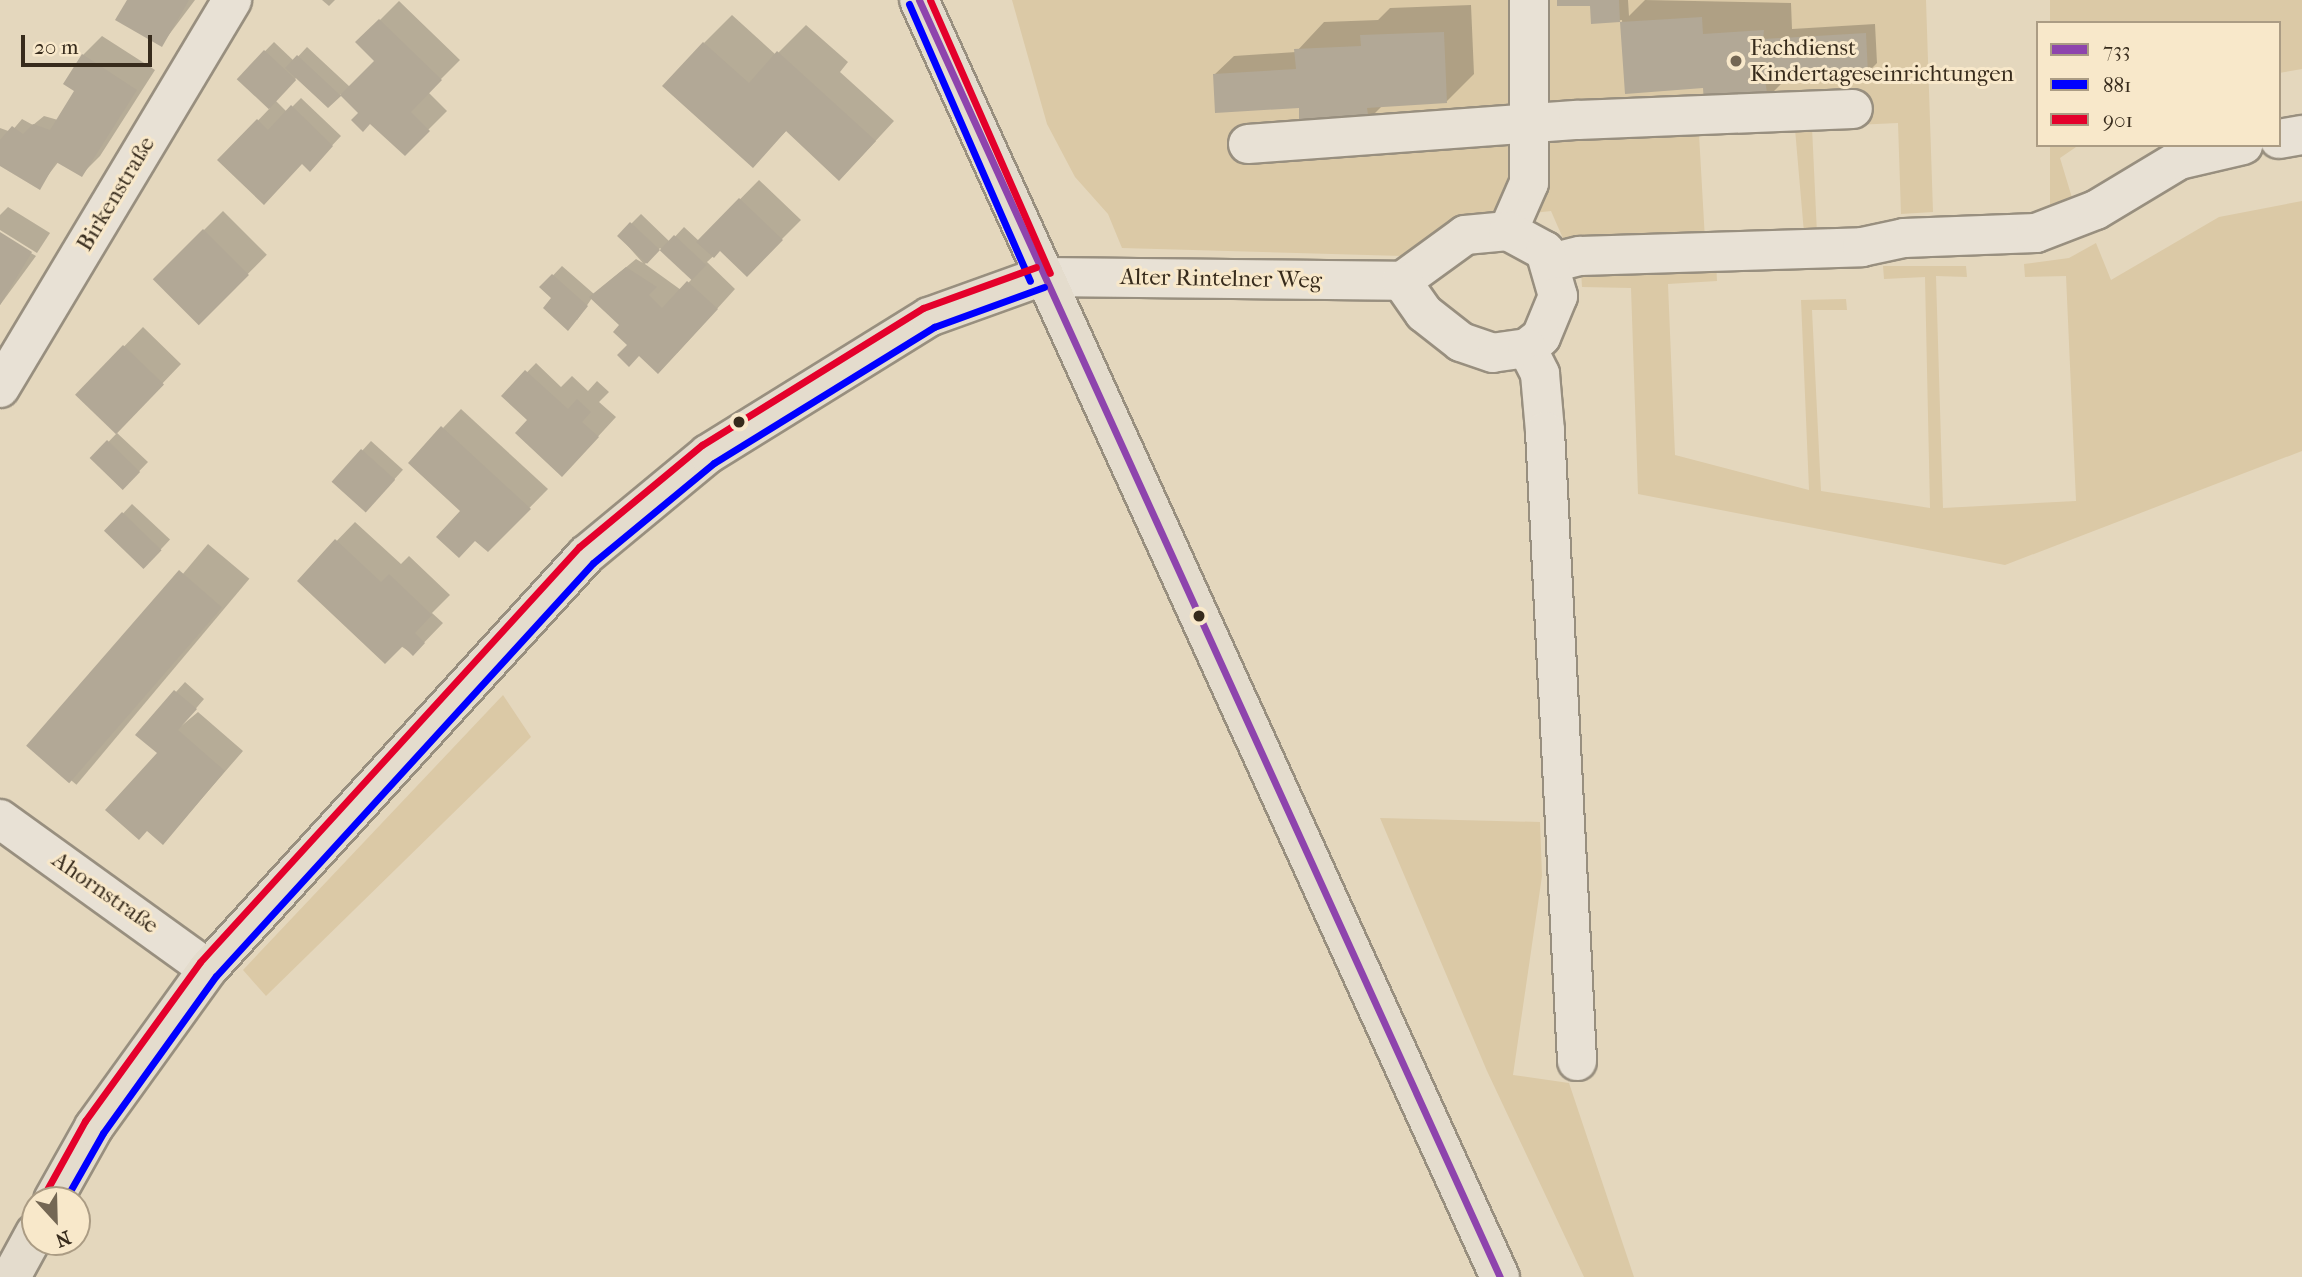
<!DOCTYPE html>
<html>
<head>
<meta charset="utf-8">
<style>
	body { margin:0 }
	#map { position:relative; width:2302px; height:1277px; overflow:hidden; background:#e4d7bd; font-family:"IM FELL French Canon",serif }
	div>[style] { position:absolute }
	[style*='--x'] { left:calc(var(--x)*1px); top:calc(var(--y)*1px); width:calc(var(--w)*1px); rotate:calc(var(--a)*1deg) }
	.green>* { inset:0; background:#dbc9a6 }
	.shadow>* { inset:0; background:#0003; transform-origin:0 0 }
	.building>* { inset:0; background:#b2a896; transform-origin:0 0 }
	.roads { filter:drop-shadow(2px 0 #988f7f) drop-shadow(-2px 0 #988f7f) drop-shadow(0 2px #988f7f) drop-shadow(0 -2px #988f7f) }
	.minor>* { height:38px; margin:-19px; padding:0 19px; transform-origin:19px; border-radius:19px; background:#e8e1d5 }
	.major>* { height:38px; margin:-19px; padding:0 19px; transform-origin:19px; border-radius:19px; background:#e4dccd }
	.bus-1>* { height:7px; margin:-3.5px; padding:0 3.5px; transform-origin:3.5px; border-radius:3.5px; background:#8e44ad }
	.bus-2>* { height:7px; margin:-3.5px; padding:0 3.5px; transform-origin:3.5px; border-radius:3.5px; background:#00f }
	.bus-3>* { height:7px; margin:-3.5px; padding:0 3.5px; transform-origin:3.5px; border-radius:3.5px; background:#e4002b }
	.dots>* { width:19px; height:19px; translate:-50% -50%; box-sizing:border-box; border:4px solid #f8e8ca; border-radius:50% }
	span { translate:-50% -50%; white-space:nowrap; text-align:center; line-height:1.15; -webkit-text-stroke:6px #f8e8ca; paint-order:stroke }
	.poi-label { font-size:23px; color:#372b1c }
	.left { translate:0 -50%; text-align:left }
	.street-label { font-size:23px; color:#372b1c }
	.legend { position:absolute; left:2036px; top:21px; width:245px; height:126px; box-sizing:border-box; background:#f8e8ca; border:2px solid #ab9c84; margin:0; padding:9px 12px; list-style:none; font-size:21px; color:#372b1c }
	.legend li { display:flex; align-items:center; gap:14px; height:35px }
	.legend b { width:35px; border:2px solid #ab9c84 }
	.north { position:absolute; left:21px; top:1186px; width:70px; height:70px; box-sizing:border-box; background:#f8e8ca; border:2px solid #ab9c84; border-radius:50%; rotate:158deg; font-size:19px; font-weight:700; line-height:28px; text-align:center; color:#372b1c }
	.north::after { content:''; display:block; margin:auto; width:24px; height:32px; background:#746754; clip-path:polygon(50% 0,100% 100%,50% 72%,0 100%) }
	.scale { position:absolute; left:21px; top:35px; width:131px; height:32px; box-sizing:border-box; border:4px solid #372b1c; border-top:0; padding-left:9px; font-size:21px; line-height:24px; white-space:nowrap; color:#372b1c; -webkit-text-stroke:5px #f8e8ca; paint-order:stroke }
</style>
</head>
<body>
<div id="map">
	<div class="green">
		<div style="clip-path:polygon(1012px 0,1926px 0,1933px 212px,1901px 214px,1898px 123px,1812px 127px,1817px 234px,1804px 233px,1795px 129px,1699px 134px,1705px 240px,1565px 243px,1551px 211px,1473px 220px,1403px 256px,1122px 248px,1108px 214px,1075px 177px,1047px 124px)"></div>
		<div style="clip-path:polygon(2050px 0,2302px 0,2302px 69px,2279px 73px,2279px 23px,2050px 23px)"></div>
		<div style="clip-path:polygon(2050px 145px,2079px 145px,2060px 158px,2073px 201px,2050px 213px)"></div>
		<div style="clip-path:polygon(2302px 201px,2302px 451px,2005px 565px,1638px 494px,1631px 288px,1582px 287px,1581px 271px,1716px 262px,1717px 281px,1668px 284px,1675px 455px,1809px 490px,1801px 300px,1846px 299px,1847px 310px,1812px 310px,1821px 491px,1930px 508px,1925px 277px,1884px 279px,1883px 266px,1966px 266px,1967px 277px,1936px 276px,1943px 508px,2076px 501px,2066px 276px,2025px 277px,2024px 264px,2069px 258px,2096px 243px,2111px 280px,2219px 217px)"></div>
		<div style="clip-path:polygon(503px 695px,531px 737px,266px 996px,243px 970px)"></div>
		<div style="clip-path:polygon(1380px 818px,1540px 822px,1542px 876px,1513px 1075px,1569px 1083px,1634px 1277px,1584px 1277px,1487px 1071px)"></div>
	</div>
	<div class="shadow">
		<div style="clip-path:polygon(129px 0,195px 0,162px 44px)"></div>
		<div style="clip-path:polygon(322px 0,335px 0,329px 6px)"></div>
		<div style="clip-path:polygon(1558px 0,1628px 0,1629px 16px,1645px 0,1791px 3px,1792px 29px,1875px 24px,1877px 63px,1868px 72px,1789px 76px,1767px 98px,1705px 87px,1626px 92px,1622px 20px,1592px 22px,1595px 3px)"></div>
		<div style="clip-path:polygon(399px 1px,460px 60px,428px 92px,447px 111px,405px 153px,341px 94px,328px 106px,297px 77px,275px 100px,287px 112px,301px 98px,341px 136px,310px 169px,303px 162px,220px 160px,270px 108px,239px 78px,274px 42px,294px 61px,307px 47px,350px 87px,377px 61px,358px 42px)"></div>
		<div style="clip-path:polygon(1471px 5px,1474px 74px,1447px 101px,1383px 105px,1368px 120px,1299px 106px,1214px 75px,1234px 56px,1296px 52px,1324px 22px,1378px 20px,1390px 8px)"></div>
		<div style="clip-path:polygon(732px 15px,776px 55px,806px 25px,848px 62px,840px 72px,894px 121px,858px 160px,787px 130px,753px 165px,704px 43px)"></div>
		<div style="clip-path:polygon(102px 36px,155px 70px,100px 156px,81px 175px,59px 161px,39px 187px,0 164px,0 128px,11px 132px,22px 119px,33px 125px,44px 116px,58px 120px,77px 91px,83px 55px)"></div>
		<div style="clip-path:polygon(evenodd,759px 180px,801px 220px,747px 274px,721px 249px,707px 262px,735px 289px,677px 353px,629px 345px,635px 311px,592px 298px,577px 320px,542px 287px,562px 266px,594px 294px,636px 259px,643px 263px,619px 236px,641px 214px,670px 242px,684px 227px,699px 241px,759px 180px,660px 248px,693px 278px,681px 290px,645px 264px,660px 248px)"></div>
		<div style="clip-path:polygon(8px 207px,50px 233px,37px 253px,0 230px,0 215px)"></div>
		<div style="left:223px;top:211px;width:62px;height:97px;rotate:45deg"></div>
		<div style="clip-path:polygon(0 235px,36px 256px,0 305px)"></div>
		<div style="clip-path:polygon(143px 327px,181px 364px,116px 432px,148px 462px,124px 487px,93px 458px,117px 433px,77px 395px)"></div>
		<div style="clip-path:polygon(536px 363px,561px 387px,572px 376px,588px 391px,597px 381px,609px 392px,599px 402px,616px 417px,581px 455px,536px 413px,504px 396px)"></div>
		<div style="clip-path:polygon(461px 409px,548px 489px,488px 550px,443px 428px)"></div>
		<div style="left:371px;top:441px;width:43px;height:55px;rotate:42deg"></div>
		<div style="left:132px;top:504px;width:52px;height:37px;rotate:43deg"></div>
		<div style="clip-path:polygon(355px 522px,401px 564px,409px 556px,450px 595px,432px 613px,443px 623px,413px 654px,299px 580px)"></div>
		<div style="left:208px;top:544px;width:54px;height:269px;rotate:40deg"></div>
		<div style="clip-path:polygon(185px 682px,204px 699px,180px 727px,198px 712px,243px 751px,163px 843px,160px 753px,138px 734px)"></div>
	</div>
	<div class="building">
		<div style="clip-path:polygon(127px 0,189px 0,162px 47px,115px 20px)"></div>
		<div style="clip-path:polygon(1557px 0,1619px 0,1620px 22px,1591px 24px,1590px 6px,1557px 6px)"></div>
		<div style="clip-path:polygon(1702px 17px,1703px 34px,1764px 30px,1763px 39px,1866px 33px,1868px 74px,1765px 79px,1768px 100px,1704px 104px,1703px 88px,1625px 94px,1620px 22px)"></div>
		<div style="clip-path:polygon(379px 19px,442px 80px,411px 112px,430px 131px,405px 156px,370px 124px,363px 132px,351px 120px,358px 113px,341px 96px,328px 108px,285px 68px,297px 55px,340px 95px,374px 61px,355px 42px)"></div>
		<div style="clip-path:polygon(1444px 32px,1447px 103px,1367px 108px,1369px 121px,1299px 126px,1299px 108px,1215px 113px,1213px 74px,1296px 69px,1294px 49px,1361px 46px,1360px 35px)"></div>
		<div style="clip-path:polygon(703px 42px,749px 83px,777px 51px,876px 141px,839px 181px,786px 131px,753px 168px,662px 86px)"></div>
		<div style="left:264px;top:50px;width:44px;height:40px;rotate:43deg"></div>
		<div style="clip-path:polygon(82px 54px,137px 90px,82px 177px,56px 162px,40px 190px,0 166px,0 140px,12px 126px,23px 134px,33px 124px,50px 130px,74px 91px,63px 84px)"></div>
		<div style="clip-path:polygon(291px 105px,333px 146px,310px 172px,302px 164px,264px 205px,217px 160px,257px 119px,268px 130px)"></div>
		<div style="clip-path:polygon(739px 198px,783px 240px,747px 277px,720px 251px,714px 258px,696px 242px)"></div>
		<div style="left:630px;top:222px;width:41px;height:19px;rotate:43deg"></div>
		<div style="left:203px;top:229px;width:65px;height:71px;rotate:45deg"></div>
		<div style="clip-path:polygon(0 232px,32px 252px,0 305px)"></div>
		<div style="left:674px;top:235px;width:44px;height:21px;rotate:43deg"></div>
		<div style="clip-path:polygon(626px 267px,657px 287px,649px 295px,662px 308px,687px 281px,718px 309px,658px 374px,639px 356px,629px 367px,617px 355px,627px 345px,613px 332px,619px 325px,589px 297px)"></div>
		<div style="clip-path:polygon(552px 274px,588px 306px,568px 331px,543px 308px,551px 298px,539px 287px)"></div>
		<div style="left:123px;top:345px;width:57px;height:69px;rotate:44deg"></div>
		<div style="clip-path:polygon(525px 370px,568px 409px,577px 399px,591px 412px,582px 422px,599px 437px,562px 477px,515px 433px,527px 420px,501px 396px)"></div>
		<div style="clip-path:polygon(441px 426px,531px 509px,488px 552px,475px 541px,459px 558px,436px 537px,460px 511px,408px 463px)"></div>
		<div style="left:107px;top:440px;width:46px;height:25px;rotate:44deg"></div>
		<div style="left:361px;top:449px;width:46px;height:44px;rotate:42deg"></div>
		<div style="left:122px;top:512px;width:55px;height:26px;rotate:44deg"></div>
		<div style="clip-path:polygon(335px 539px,381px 582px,389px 574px,432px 615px,415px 633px,425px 643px,413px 656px,403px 646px,385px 664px,297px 581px)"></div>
		<div style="left:179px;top:570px;width:57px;height:233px;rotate:41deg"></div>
		<div style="clip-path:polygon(174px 690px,197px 709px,178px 730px,225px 771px,163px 845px,147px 831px,139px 840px,105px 810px,157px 753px,135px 735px)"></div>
	</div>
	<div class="roads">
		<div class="minor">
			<div style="--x:2279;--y:139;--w:23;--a:-10"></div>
			<div style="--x:1248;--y:144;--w:331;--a:-4.2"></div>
			<div style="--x:1578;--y:120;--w:275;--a:-2.3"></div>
			<div style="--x:1508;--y:231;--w:52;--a:-66.4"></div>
			<div style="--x:1529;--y:183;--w:183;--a:-90"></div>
			<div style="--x:1551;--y:263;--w:30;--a:-14"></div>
			<div style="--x:1580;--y:256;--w:282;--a:-1.8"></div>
			<div style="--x:1862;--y:247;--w:43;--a:-12.1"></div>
			<div style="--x:1904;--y:238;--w:132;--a:-2.2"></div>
			<div style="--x:2036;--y:233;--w:64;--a:-21"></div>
			<div style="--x:2096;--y:210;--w:97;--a:-31.1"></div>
			<div style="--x:2179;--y:160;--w:66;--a:-13.2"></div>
			<div style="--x:1040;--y:277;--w:362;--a:0.6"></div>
			<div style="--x:1402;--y:281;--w:78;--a:-36.1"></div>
			<div style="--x:1465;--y:235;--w:43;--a:-5.3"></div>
			<div style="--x:1508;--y:231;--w:42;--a:28.4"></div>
			<div style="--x:1545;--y:251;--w:47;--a:73.9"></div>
			<div style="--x:1558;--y:296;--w:44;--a:112.5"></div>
			<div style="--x:1541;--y:337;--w:18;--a:142"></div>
			<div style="--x:1527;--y:348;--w:34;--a:172"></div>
			<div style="--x:1493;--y:353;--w:34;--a:-161"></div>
			<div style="--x:1461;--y:342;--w:47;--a:-141.9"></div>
			<div style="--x:1424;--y:313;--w:39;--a:-125"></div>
			<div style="--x:1527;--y:348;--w:29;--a:63"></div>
			<div style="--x:1540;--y:374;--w:57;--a:85"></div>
			<div style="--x:1545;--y:431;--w:631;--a:87.09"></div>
			<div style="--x:0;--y:388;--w:452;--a:-59.1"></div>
			<div style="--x:0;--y:819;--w:256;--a:35.8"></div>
		</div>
		<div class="major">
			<div style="--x:919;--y:0;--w:1403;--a:65.54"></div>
			<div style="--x:53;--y:1200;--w:84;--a:-60.7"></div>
			<div style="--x:94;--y:1127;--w:195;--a:-54.2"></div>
			<div style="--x:208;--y:969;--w:561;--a:-47.6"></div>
			<div style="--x:586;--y:555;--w:158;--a:-39.6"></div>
			<div style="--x:708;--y:454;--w:260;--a:-31.8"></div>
			<div style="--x:929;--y:317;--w:118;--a:-19.8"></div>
			<div style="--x:11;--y:1277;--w:50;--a:-61.4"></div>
		</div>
	</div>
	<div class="bus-1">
		<div style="--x:919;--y:0;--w:1403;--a:65.54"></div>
	</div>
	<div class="bus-2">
		<div style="--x:909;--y:4;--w:302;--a:66.4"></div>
		<div style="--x:65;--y:1200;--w:77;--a:-60.4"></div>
		<div style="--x:103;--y:1133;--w:193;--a:-54.3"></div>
		<div style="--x:216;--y:976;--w:559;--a:-47.61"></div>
		<div style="--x:593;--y:563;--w:157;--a:-39.6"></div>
		<div style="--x:714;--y:463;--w:259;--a:-31.7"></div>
		<div style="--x:934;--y:327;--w:117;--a:-20"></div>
	</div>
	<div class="bus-3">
		<div style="--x:930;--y:0;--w:298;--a:66.3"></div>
		<div style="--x:44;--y:1195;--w:85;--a:-61"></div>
		<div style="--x:85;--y:1121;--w:196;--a:-54.1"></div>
		<div style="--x:200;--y:962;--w:562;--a:-47.6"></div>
		<div style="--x:579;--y:547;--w:160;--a:-39.7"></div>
		<div style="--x:702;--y:445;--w:260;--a:-31.8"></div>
		<div style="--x:923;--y:308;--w:120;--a:-19.9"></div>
	</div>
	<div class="dots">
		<div style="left:1736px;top:61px;background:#746754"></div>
		<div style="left:739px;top:422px;background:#372b1c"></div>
		<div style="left:1199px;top:616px;background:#372b1c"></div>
	</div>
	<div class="poi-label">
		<span class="left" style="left:1750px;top:61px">Fachdienst<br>Kindertageseinrichtungen</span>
	</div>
	<div class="street-label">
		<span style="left:116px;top:194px;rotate:-59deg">Birkenstraße</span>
		<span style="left:1221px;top:279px;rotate:1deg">Alter Rintelner Weg</span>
		<span style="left:105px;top:893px;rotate:35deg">Ahornstraße</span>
	</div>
	<ul class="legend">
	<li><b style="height:9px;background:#8e44ad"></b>733</li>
	<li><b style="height:9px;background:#00f"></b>881</li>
	<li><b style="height:9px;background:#e4002b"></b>901</li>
	</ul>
	<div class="north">N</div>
	<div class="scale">20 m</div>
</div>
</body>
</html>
